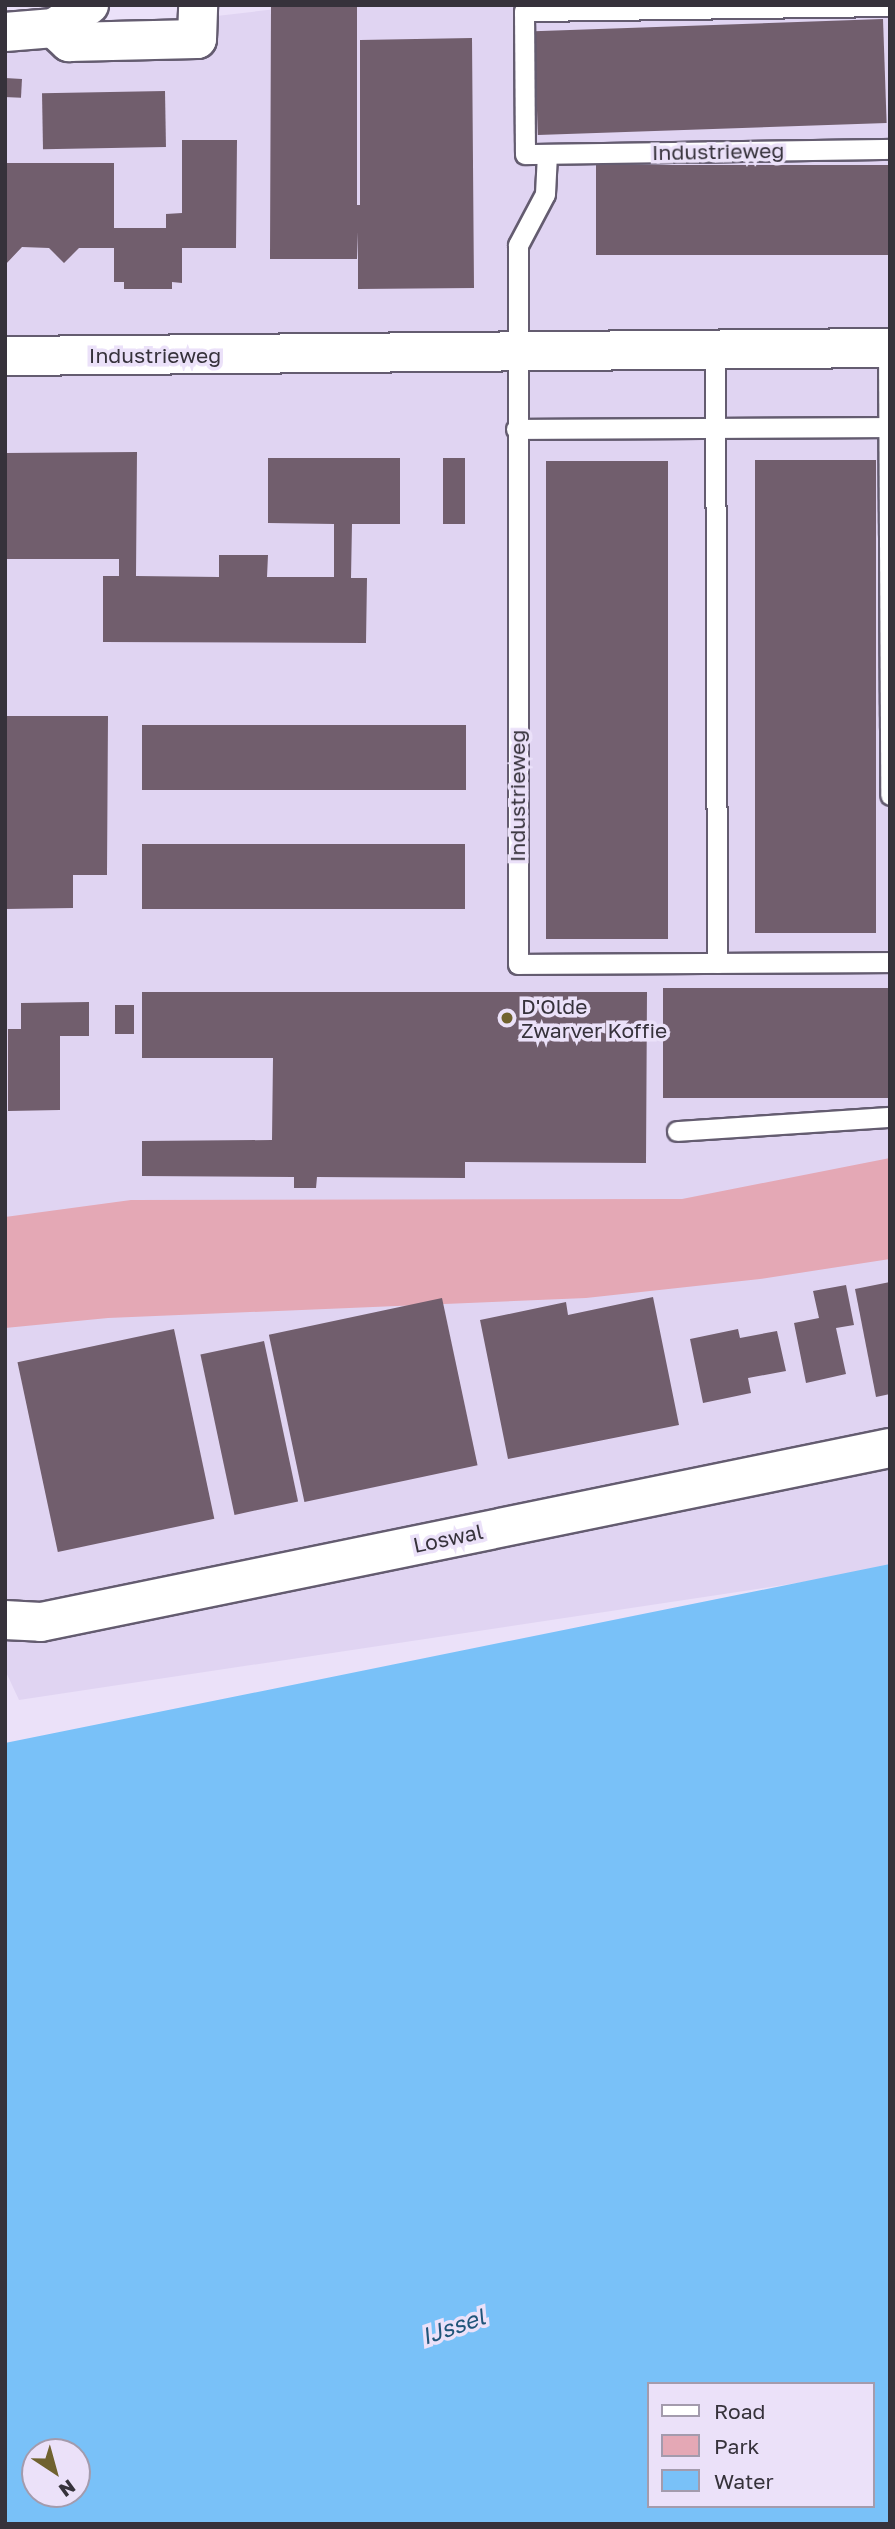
<!DOCTYPE html>
<html>
<head>
<meta charset="utf-8">
<style>
	body { margin:0 }
	#map { position:relative; width:895px; height:2529px; overflow:hidden; background:#ebe1f9; font-family:"Golos Text",sans-serif }
	div>[style] { position:absolute }
	[style*='--x'] { left:calc(var(--x)*1px); top:calc(var(--y)*1px); width:calc(var(--w)*1px); rotate:calc(var(--a)*1deg) }
	.built>* { inset:0; background:#e0d4f2 }
	.green>* { inset:0; background:#e4a8b5 }
	.water>* { inset:0; background:#79c1f8 }
	.building>* { inset:0; background:#715e6d; transform-origin:0 0 }
	.roads { filter:drop-shadow(2px 0 #645c70) drop-shadow(-2px 0 #645c70) drop-shadow(0 2px #645c70) drop-shadow(0 -2px #645c70) }
	.lane>* { height:19px; margin:-9.5px; padding:0 9.5px; transform-origin:9.5px; border-radius:9.5px; background:#fff }
	.street>* { height:38px; margin:-19px; padding:0 19px; transform-origin:19px; border-radius:19px; background:#fff }
	.dots>* { width:19px; height:19px; translate:-50% -50%; box-sizing:border-box; border:4px solid #ebe1f9; border-radius:50% }
	span { translate:-50% -50%; white-space:nowrap; text-align:center; line-height:1.15; -webkit-text-stroke:7px #ebe1f9; paint-order:stroke }
	.street-label { font-size:21px; color:#36323b }
	.poi-label { font-size:21px; color:#36323b }
	.left { translate:0 -50%; text-align:left }
	.water-label { font-size:23px; color:#20557a; font-style:italic }
	.frame { position:absolute; inset:0; border:7px solid #36323b; pointer-events:none }
	.legend { position:absolute; left:647px; top:2382px; width:228px; height:126px; box-sizing:border-box; background:#ebe1f9; border:2px solid #a39bad; margin:0; padding:9px 12px; list-style:none; font-size:21px; color:#36323b }
	.legend li { display:flex; align-items:center; gap:14px; height:35px }
	.legend b { width:35px; border:2px solid #a39bad }
	.north { position:absolute; left:21px; top:2438px; width:70px; height:70px; box-sizing:border-box; background:#ebe1f9; border:2px solid #a39bad; border-radius:50%; rotate:144deg; font-size:19px; font-weight:700; line-height:28px; text-align:center; color:#36323b }
	.north::after { content:''; display:block; margin:auto; width:24px; height:32px; background:#70622f; clip-path:polygon(50% 0,100% 100%,50% 72%,0 100%) }
</style>
</head>
<body>
<div id="map">
	<div class="built">
		<div style="clip-path:polygon(312px 5px,890px 5px,890px 1569px,19px 1700px,5px 1670px,5px 40px)"></div>
	</div>
	<div class="green">
		<div style="clip-path:polygon(890px 1158px,890px 1259px,760px 1279px,586px 1298px,108px 1318px,5px 1328px,5px 1217px,131px 1200px,682px 1199px)"></div>
	</div>
	<div class="water">
		<div style="clip-path:polygon(evenodd,890px 1564px,890px 2524px,5px 2524px,5px 1743px,890px 1564px,648px 2384px,872px 2384px,872px 2506px,648px 2506px,648px 2384px,890px 1564px,35px 2452px,77px 2452px,77px 2494px,35px 2494px,35px 2452px)"></div>
	</div>
	<div class="building">
		<div style="clip-path:polygon(271px 5px,357px 5px,357px 205px,360px 205px,360px 40px,472px 38px,474px 288px,358px 289px,358px 232px,357px 259px,270px 259px)"></div>
		<div style="left:883px;top:19px;width:104px;height:349px;rotate:88deg"></div>
		<div style="left:5px;top:78px;width:17px;height:19px;rotate:3deg"></div>
		<div style="left:165px;top:91px;width:56px;height:123px;rotate:89deg"></div>
		<div style="clip-path:polygon(182px 140px,237px 140px,236px 248px,182px 248px,182px 283px,172px 282px,172px 289px,124px 289px,124px 282px,114px 282px,114px 248px,79px 248px,64px 263px,49px 248px,22px 247px,5px 265px,5px 163px,114px 163px,114px 228px,166px 228px,166px 214px,182px 213px)"></div>
		<div style="left:890px;top:165px;width:90px;height:294px;rotate:90deg"></div>
		<div style="clip-path:polygon(137px 452px,136px 576px,219px 577px,219px 555px,268px 555px,267px 577px,334px 577px,334px 524px,268px 523px,268px 458px,400px 458px,400px 524px,352px 524px,351px 578px,367px 578px,366px 643px,103px 642px,103px 576px,119px 576px,119px 559px,5px 559px,5px 453px)"></div>
		<div style="left:465px;top:458px;width:66px;height:22px;rotate:90deg"></div>
		<div style="left:755px;top:460px;width:121px;height:473px"></div>
		<div style="left:546px;top:461px;width:122px;height:478px"></div>
		<div style="clip-path:polygon(5px 716px,108px 716px,107px 875px,73px 875px,73px 908px,5px 909px)"></div>
		<div style="left:142px;top:725px;width:324px;height:65px"></div>
		<div style="left:142px;top:844px;width:323px;height:65px"></div>
		<div style="left:890px;top:988px;width:110px;height:227px;rotate:90deg"></div>
		<div style="clip-path:polygon(142px 992px,647px 992px,646px 1163px,465px 1162px,465px 1178px,317px 1177px,316px 1188px,294px 1188px,294px 1177px,142px 1176px,142px 1141px,272px 1140px,273px 1058px,142px 1058px)"></div>
		<div style="clip-path:polygon(89px 1002px,89px 1036px,60px 1036px,60px 1110px,8px 1111px,8px 1029px,21px 1029px,21px 1003px)"></div>
		<div style="left:134px;top:1005px;width:29px;height:19px;rotate:90deg"></div>
		<div style="clip-path:polygon(890px 1282px,890px 1394px,876px 1397px,855px 1289px)"></div>
		<div style="clip-path:polygon(846px 1285px,854px 1325px,836px 1328px,846px 1374px,806px 1383px,794px 1323px,819px 1318px,813px 1291px)"></div>
		<div style="clip-path:polygon(653px 1297px,679px 1425px,508px 1459px,480px 1320px,566px 1302px,568px 1315px)"></div>
		<div style="left:442px;top:1298px;width:171px;height:177px;rotate:78deg"></div>
		<div style="left:174px;top:1329px;width:194px;height:160px;rotate:78deg"></div>
		<div style="clip-path:polygon(738px 1329px,740px 1338px,777px 1331px,786px 1371px,748px 1378px,751px 1393px,703px 1403px,690px 1339px)"></div>
		<div style="left:264px;top:1341px;width:164px;height:65px;rotate:78deg"></div>
	</div>
	<div class="roads">
		<div class="lane">
			<div style="--x:890;--y:6;--w:366;--a:179.2"></div>
			<div style="--x:524;--y:11;--w:143;--a:89.6"></div>
			<div style="--x:525;--y:154;--w:365;--a:-0.8"></div>
			<div style="--x:547;--y:154;--w:40;--a:92.9"></div>
			<div style="--x:545;--y:194;--w:58;--a:117.9"></div>
			<div style="--x:518;--y:245;--w:719;--a:90"></div>
			<div style="--x:518;--y:964;--w:372;--a:-0.3"></div>
			<div style="--x:888;--y:349;--w:446;--a:89.7"></div>
			<div style="--x:715;--y:351;--w:612;--a:89.81"></div>
			<div style="--x:516;--y:429;--w:372;--a:-0.3"></div>
			<div style="--x:677;--y:1131;--w:213;--a:-3.8"></div>
		</div>
		<div class="street">
			<div style="--x:54;--y:28;--w:21;--a:43"></div>
			<div style="--x:69;--y:42;--w:128;--a:-1.3"></div>
			<div style="--x:197;--y:39;--w:34;--a:-88"></div>
			<div style="--x:5;--y:32;--w:49;--a:-4.7"></div>
			<div style="--x:54;--y:28;--w:42;--a:-33.3"></div>
			<div style="--x:5;--y:356;--w:885;--a:-0.52"></div>
			<div style="--x:5;--y:1620;--w:36;--a:3"></div>
			<div style="--x:41;--y:1622;--w:867;--a:-11.58"></div>
		</div>
	</div>
	<div class="dots">
		<div style="left:507px;top:1018px;background:#70622f"></div>
	</div>
	<div class="street-label">
		<span style="left:718px;top:151px;rotate:-1deg">Industrieweg</span>
		<span style="left:155px;top:355px">Industrieweg</span>
		<span style="left:517px;top:796px;rotate:-90deg">Industrieweg</span>
		<span style="left:448px;top:1538px;rotate:-12deg">Loswal</span>
	</div>
	<div class="poi-label">
		<span class="left" style="left:521px;top:1018px">D'Olde<br>Zwarver Koffie</span>
	</div>
	<div class="water-label">
		<span style="left:453px;top:2326px;rotate:-19deg">IJssel</span>
	</div>
	<div class="frame"></div>
	<ul class="legend">
	<li><b style="height:9px;background:#fff"></b>Road</li>
	<li><b style="height:19px;background:#e4a8b5"></b>Park</li>
	<li><b style="height:19px;background:#79c1f8"></b>Water</li>
	</ul>
	<div class="north">N</div>
</div>
</body>
</html>
